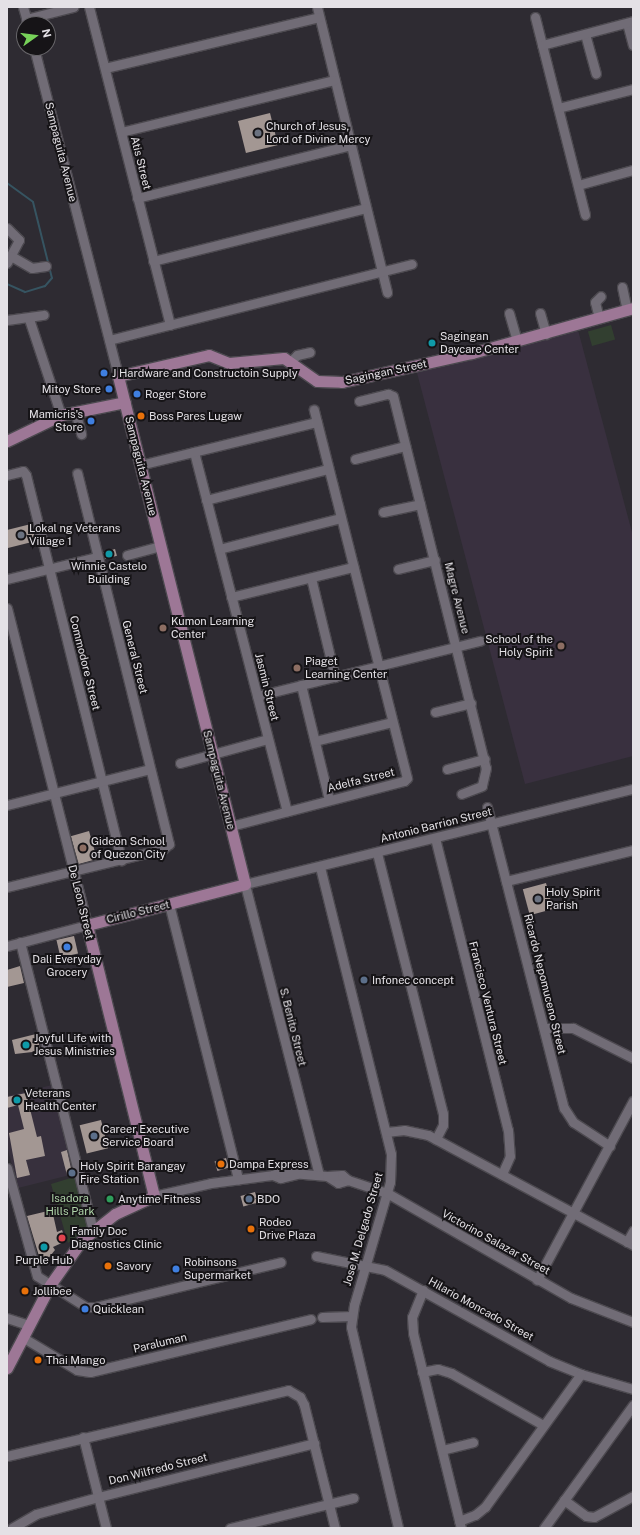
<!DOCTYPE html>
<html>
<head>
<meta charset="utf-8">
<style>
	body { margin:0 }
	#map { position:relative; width:640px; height:1535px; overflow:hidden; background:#2e2b32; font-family:"Public Sans",sans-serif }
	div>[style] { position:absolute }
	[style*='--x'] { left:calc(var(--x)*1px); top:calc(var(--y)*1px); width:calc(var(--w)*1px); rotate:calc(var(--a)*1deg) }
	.built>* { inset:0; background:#37303d }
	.education>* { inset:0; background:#39303f }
	.green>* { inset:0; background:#323f30; transform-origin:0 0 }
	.stream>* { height:2px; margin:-1px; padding:0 1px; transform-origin:1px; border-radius:1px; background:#365461 }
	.building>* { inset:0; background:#a39793; transform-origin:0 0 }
	.roads { filter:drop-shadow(1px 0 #4c494f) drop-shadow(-1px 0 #4c494f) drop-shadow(0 1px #4c494f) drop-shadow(0 -1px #4c494f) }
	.minor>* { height:9px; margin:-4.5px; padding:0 4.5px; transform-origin:4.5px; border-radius:4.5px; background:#716c76 }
	.major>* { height:11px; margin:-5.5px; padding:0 5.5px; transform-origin:5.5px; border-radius:5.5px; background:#9d7796 }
	.dots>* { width:11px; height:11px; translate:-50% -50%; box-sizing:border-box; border:2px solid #161417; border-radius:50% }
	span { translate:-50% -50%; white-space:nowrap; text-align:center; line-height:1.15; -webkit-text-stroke:4px #161417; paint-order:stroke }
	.poi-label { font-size:11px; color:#e4e1e6 }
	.left { translate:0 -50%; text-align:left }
	.right { translate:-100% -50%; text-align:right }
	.street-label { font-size:11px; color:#e4e1e6 }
	.park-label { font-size:11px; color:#afd4a9 }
	.frame { position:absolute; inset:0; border:8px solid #e4e1e6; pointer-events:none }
	.north { position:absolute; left:16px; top:16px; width:40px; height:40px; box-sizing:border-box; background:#161417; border:1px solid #68666a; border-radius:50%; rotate:76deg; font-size:11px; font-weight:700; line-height:16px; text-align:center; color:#e4e1e6 }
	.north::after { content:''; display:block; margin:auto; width:14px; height:18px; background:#77d259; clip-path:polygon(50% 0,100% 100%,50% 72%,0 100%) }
</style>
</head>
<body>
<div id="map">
	<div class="built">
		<div style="clip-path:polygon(52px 1085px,74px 1174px,18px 1188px,7px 1146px,7px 1096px)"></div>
	</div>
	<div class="education">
		<div style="clip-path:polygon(578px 330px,633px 536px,633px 756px,525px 784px,416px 369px)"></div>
	</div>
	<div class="green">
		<div style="left:611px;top:325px;width:15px;height:24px;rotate:74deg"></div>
		<div style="clip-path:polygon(74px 1177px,89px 1227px,68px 1243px,51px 1184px)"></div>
	</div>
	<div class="stream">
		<div style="--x:7;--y:183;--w:32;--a:36"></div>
		<div style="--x:33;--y:202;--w:78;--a:76"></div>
		<div style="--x:52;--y:278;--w:11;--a:131"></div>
		<div style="--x:45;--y:286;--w:21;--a:163"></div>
		<div style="--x:25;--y:292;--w:20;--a:-156"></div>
	</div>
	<div class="building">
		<div style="left:270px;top:113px;width:33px;height:33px;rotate:76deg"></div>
		<div style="clip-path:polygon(31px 524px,36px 541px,8px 548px,7px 530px)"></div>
		<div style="left:115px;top:549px;width:7px;height:12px;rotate:74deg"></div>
		<div style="left:89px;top:831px;width:29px;height:19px;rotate:74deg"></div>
		<div style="left:546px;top:883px;width:27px;height:24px;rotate:75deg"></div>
		<div style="left:74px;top:936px;width:18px;height:18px;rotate:77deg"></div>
		<div style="clip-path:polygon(20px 966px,24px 983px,7px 987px,7px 970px)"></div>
		<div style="clip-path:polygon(36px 1034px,41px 1051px,15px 1054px,12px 1040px)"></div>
		<div style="clip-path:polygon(26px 1093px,37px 1137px,41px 1136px,45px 1156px,26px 1160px,30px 1175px,17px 1178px,9px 1133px,24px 1129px,18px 1105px,7px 1108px,7px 1097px)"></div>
		<div style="left:101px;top:1120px;width:29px;height:22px;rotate:76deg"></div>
		<div style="clip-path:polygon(67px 1150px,72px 1173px,67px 1175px,61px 1152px)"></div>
		<div style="left:226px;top:1158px;width:10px;height:12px;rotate:73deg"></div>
		<div style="left:255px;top:1192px;width:11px;height:15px;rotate:75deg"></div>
		<div style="clip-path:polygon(52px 1210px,57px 1232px,62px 1230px,66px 1241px,53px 1247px,55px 1250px,42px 1266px,27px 1216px)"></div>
	</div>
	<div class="roads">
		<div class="minor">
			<div style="--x:23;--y:7;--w:18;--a:74"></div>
			<div style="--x:89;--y:7;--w:328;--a:75.7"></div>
			<div style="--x:317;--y:7;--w:294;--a:76.2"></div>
			<div style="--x:535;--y:17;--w:204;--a:75.8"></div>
			<div style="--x:26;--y:19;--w:49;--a:-14.3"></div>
			<div style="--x:627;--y:23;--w:23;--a:75"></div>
			<div style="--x:585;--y:34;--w:41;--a:74.6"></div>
			<div style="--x:542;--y:45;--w:94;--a:-14.8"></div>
			<div style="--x:34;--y:48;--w:339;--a:75.6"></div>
			<div style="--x:105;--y:68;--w:220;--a:-13.4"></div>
			<div style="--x:558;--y:108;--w:77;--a:-14.2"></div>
			<div style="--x:121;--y:132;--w:220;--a:-13.7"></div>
			<div style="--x:578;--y:185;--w:57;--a:-15.3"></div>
			<div style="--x:137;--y:198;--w:220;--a:-13.9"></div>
			<div style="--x:7;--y:228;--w:17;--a:45"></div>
			<div style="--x:19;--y:240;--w:26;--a:118"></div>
			<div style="--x:11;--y:256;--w:24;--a:30"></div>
			<div style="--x:32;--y:268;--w:14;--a:-8"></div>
			<div style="--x:153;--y:261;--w:219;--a:-14"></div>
			<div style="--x:622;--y:287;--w:24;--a:78"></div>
			<div style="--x:509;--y:313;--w:29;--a:74"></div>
			<div style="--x:540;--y:313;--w:22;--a:74"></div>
			<div style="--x:599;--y:318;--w:16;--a:-104"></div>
			<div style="--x:595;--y:302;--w:8;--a:-45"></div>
			<div style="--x:29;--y:319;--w:101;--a:71.6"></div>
			<div style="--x:7;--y:320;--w:37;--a:-8"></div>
			<div style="--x:109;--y:340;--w:312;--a:-14.1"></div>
			<div style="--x:291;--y:361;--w:8;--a:-45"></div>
			<div style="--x:297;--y:355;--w:13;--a:-13"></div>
			<div style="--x:359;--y:401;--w:30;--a:-14"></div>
			<div style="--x:388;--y:394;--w:5;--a:22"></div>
			<div style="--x:393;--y:396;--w:383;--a:76"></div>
			<div style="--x:486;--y:768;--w:18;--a:103"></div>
			<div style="--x:482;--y:786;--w:22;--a:159"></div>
			<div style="--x:75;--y:411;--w:24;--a:75"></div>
			<div style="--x:194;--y:452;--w:371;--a:75.5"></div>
			<div style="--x:355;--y:459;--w:52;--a:-14.6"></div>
			<div style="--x:140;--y:465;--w:182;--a:-13.7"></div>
			<div style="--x:7;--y:475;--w:16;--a:-14"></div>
			<div style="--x:23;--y:471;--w:5;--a:53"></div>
			<div style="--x:26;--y:475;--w:397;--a:76.1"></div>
			<div style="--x:206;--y:500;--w:126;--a:-14.3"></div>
			<div style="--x:383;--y:512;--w:38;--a:-12"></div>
			<div style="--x:219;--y:549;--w:126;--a:-14.3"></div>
			<div style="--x:127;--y:555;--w:35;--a:-15"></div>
			<div style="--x:398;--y:569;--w:38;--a:-14"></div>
			<div style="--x:311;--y:578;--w:102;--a:76.4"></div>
			<div style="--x:7;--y:579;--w:93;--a:-13.7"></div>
			<div style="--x:231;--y:597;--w:126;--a:-13.8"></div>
			<div style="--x:7;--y:608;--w:327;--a:75.8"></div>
			<div style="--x:87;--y:925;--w:83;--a:165.3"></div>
			<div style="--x:301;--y:685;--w:118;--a:76.3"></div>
			<div style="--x:257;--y:696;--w:230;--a:-13.9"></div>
			<div style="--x:435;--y:712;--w:37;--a:-14"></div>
			<div style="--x:315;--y:741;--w:79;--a:-13.9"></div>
			<div style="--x:180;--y:763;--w:91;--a:-15.3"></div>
			<div style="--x:447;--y:769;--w:39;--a:-15"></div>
			<div style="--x:7;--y:805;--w:147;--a:-14.1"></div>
			<div style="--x:487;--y:807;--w:311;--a:75.7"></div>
			<div style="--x:564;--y:1108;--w:17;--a:57"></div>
			<div style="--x:573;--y:1122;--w:44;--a:33"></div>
			<div style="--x:231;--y:826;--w:179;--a:-14.6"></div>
			<div style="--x:404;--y:781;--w:4;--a:-45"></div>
			<div style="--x:407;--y:778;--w:380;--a:-104.2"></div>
			<div style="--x:435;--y:838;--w:301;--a:76"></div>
			<div style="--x:508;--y:1130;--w:26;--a:86"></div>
			<div style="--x:510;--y:1156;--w:20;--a:114"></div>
			<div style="--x:377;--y:853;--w:269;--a:75.8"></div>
			<div style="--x:443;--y:1114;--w:11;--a:90"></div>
			<div style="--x:443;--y:1125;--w:16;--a:117"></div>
			<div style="--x:320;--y:867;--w:296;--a:76.1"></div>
			<div style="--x:391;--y:1154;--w:28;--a:92"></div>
			<div style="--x:390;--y:1182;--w:128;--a:106.3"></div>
			<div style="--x:354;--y:1305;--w:22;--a:98"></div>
			<div style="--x:351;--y:1327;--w:206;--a:76.8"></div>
			<div style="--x:506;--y:881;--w:131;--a:-13.7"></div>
			<div style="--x:7;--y:887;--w:161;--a:-13.7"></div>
			<div style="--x:163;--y:849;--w:8;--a:-40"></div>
			<div style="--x:169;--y:844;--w:382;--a:-103.9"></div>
			<div style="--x:169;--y:904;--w:284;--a:75.9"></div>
			<div style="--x:20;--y:942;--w:297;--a:75.8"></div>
			<div style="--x:544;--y:1028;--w:29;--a:0"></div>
			<div style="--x:573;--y:1028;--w:67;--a:26.6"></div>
			<div style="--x:386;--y:1132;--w:18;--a:-6"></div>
			<div style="--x:404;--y:1130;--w:25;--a:12"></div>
			<div style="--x:428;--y:1135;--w:233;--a:28.2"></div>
			<div style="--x:7;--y:1168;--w:112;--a:74.5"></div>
			<div style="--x:37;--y:1276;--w:58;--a:32.3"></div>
			<div style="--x:86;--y:1307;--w:9;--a:0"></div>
			<div style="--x:95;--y:1307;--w:191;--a:-13.6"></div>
			<div style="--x:273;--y:1175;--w:8;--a:23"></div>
			<div style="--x:280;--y:1178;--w:17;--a:-13"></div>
			<div style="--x:319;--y:1175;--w:300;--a:-104.3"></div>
			<div style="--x:245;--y:884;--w:399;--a:-13.8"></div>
			<div style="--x:327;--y:1176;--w:13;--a:32"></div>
			<div style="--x:338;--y:1183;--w:10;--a:-17"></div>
			<div style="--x:154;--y:1196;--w:58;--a:-12.8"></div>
			<div style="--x:211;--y:1183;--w:63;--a:-7.4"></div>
			<div style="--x:273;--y:1175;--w:8;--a:-23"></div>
			<div style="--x:280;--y:1172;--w:47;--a:4.9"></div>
			<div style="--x:327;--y:1176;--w:15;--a:-4"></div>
			<div style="--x:342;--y:1175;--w:8;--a:40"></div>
			<div style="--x:348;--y:1180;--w:41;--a:18.4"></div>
			<div style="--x:387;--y:1193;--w:212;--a:29.7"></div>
			<div style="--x:571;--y:1298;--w:66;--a:21.2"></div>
			<div style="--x:627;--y:1242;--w:13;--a:-61"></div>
			<div style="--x:316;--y:1256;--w:70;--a:11.5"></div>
			<div style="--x:385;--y:1270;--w:188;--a:29"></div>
			<div style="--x:549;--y:1361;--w:35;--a:22"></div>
			<div style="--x:581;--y:1374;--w:54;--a:16.1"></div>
			<div style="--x:537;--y:1280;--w:203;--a:-61.8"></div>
			<div style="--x:423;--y:1290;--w:29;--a:112"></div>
			<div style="--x:412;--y:1317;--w:16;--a:86"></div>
			<div style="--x:413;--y:1333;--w:201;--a:76.2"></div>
			<div style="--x:322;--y:1317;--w:30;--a:-2"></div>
			<div style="--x:7;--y:1318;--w:23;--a:18"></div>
			<div style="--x:22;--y:1337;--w:64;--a:31"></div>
			<div style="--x:77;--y:1370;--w:13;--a:9"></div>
			<div style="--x:90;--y:1372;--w:227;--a:-13.5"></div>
			<div style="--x:422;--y:1372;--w:16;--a:-11"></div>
			<div style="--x:438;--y:1369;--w:14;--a:17"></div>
			<div style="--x:451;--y:1373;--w:106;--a:29.5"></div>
			<div style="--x:83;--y:1437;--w:94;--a:75.8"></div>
			<div style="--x:442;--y:1450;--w:32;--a:-14"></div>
			<div style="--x:7;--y:1456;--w:289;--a:-13.2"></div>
			<div style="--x:288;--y:1390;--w:14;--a:30"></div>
			<div style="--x:300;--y:1397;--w:9;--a:63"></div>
			<div style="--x:304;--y:1405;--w:127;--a:75.9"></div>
			<div style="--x:564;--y:1500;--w:27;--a:36"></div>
			<div style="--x:586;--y:1516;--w:8;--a:7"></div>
			<div style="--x:594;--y:1517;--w:44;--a:-28.3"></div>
			<div style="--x:459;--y:1521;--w:17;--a:-21"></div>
			<div style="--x:475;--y:1515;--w:13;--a:-39"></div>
			<div style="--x:485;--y:1507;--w:164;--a:-54.2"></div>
			<div style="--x:12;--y:1528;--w:28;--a:-30"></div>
			<div style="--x:36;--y:1514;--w:64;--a:-15.3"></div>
			<div style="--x:98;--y:1497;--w:223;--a:-14"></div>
			<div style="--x:230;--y:1528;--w:127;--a:-13.7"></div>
			<div style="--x:544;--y:1528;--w:152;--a:-54.1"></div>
		</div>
		<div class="major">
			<div style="--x:7;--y:441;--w:60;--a:-25.7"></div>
			<div style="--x:61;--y:415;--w:65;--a:-11.5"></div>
			<div style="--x:7;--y:1368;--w:93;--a:-62.6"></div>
			<div style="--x:50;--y:1285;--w:55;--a:-54.6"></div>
			<div style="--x:82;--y:1240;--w:42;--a:-38.2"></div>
			<div style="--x:115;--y:1214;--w:43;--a:-24.8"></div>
			<div style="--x:154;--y:1196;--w:279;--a:-103.9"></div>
			<div style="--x:87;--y:925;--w:163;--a:-14.5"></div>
			<div style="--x:245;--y:884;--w:524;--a:-104.04"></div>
			<div style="--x:118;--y:376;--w:93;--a:-13"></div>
			<div style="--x:209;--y:355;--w:22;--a:22"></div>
			<div style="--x:229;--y:363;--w:55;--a:-5.2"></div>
			<div style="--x:284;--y:358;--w:40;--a:34.9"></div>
			<div style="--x:317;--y:381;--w:25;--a:2"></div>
			<div style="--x:342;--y:382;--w:133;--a:-12.6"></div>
			<div style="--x:472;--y:353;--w:167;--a:-15.6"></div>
		</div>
	</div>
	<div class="dots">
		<div style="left:258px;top:133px;background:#6b7280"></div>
		<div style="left:432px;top:343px;background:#0f9aa8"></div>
		<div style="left:104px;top:373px;background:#3f7fe0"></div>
		<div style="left:109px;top:389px;background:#3f7fe0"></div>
		<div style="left:137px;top:394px;background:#3f7fe0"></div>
		<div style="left:141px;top:416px;background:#e8710a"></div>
		<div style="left:91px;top:421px;background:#3f7fe0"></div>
		<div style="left:21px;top:535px;background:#6b7280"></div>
		<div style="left:109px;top:554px;background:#0f9aa8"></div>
		<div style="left:163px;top:628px;background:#8d6e63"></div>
		<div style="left:561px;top:646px;background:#8d6e63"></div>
		<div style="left:297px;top:668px;background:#8d6e63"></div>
		<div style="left:83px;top:848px;background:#8d6e63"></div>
		<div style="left:538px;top:899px;background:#6b7280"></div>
		<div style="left:67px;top:947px;background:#3f7fe0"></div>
		<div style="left:364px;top:980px;background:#5c6f8a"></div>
		<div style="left:26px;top:1045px;background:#0f9aa8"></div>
		<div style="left:17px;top:1100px;background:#0f9aa8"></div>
		<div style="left:94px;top:1136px;background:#5c6f8a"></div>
		<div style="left:221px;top:1164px;background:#e8710a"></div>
		<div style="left:72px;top:1173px;background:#5c6f8a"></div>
		<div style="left:110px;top:1199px;background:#2e9e5b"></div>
		<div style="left:249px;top:1199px;background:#5c6f8a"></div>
		<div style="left:251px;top:1229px;background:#e8710a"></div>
		<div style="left:62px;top:1238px;background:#e0444e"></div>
		<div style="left:44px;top:1247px;background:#0f9aa8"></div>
		<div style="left:108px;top:1266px;background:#e8710a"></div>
		<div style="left:176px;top:1269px;background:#3f7fe0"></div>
		<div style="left:25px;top:1291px;background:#e8710a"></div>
		<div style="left:85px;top:1309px;background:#3f7fe0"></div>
		<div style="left:38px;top:1360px;background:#e8710a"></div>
	</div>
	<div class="poi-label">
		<span class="left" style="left:266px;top:133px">Church of Jesus,<br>Lord of Divine Mercy</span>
		<span class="left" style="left:440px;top:343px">Sagingan<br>Daycare Center</span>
		<span class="left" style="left:112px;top:373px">J Hardware and Constructoin Supply</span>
		<span class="right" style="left:101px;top:389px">Mitoy Store</span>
		<span class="left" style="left:145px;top:394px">Roger Store</span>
		<span class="right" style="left:83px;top:421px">Mamicris's<br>Store</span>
		<span class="left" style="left:149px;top:416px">Boss Pares Lugaw</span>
		<span class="left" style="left:29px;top:535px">Lokal ng Veterans<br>Village 1</span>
		<span style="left:109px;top:573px">Winnie Castelo<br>Building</span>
		<span class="left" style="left:171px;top:628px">Kumon Learning<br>Center</span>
		<span class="right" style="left:553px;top:646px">School of the<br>Holy Spirit</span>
		<span class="left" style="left:305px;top:668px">Piaget<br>Learning Center</span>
		<span class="left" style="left:91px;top:848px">Gideon School<br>of Quezon City</span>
		<span class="left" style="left:546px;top:899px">Holy Spirit<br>Parish</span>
		<span style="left:67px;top:966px">Dali Everyday<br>Grocery</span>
		<span class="left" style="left:372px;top:980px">Infonec concept</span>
		<span class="left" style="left:34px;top:1045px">Joyful Life with<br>Jesus Ministries</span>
		<span class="left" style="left:25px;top:1100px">Veterans<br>Health Center</span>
		<span class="left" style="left:102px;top:1136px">Career Executive<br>Service Board</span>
		<span class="left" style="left:229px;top:1164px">Dampa Express</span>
		<span class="left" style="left:80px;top:1173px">Holy Spirit Barangay<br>Fire Station</span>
		<span class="left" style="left:118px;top:1199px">Anytime Fitness</span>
		<span class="left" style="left:257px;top:1199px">BDO</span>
		<span class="left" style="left:259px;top:1229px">Rodeo<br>Drive Plaza</span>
		<span class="left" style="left:71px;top:1238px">Family Doc<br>Diagnostics Clinic</span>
		<span style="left:44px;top:1260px">Purple Hub</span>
		<span class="left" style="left:184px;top:1269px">Robinsons<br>Supermarket</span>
		<span class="left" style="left:116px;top:1266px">Savory</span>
		<span class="left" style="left:33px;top:1291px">Jollibee</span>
		<span class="left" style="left:93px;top:1309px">Quicklean</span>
		<span class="left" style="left:46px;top:1360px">Thai Mango</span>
	</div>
	<div class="street-label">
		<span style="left:61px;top:152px;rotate:76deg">Sampaguita Avenue</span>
		<span style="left:141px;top:163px;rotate:76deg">Atis Street</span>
		<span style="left:386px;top:372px;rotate:-12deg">Sagingan Street</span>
		<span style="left:141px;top:466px;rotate:76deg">Sampaguita Avenue</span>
		<span style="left:457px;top:598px;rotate:76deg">Magre Avenue</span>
		<span style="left:135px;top:657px;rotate:76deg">General Street</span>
		<span style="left:85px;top:663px;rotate:76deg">Commodore Street</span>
		<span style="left:267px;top:687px;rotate:76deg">Jasmin Street</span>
		<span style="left:219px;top:780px;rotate:76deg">Sampaguita Avenue</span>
		<span style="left:361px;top:780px;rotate:-14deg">Adelfa Street</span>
		<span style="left:436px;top:825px;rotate:-14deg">Antonio Barrion Street</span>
		<span style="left:81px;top:902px;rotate:76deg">De Leon Street</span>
		<span style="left:138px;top:912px;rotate:-14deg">Cirillo Street</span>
		<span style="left:545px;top:984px;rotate:76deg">Ricardo Nepomuceno Street</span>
		<span style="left:488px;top:1003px;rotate:76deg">Francisco Ventura Street</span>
		<span style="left:293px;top:1027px;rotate:76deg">S. Benito Street</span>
		<span style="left:363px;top:1229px;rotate:-74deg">Jose M. Delgado Street</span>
		<span style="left:496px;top:1242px;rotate:29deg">Victorino Salazar Street</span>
		<span style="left:481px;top:1309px;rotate:29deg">Hilario Moncado Street</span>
		<span style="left:160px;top:1343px;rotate:-13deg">Paraluman</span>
		<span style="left:158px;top:1469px;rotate:-14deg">Don Wilfredo Street</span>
	</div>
	<div class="park-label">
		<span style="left:70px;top:1205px">Isadora<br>Hills Park</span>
	</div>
	<div class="frame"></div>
	<div class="north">N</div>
</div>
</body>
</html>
